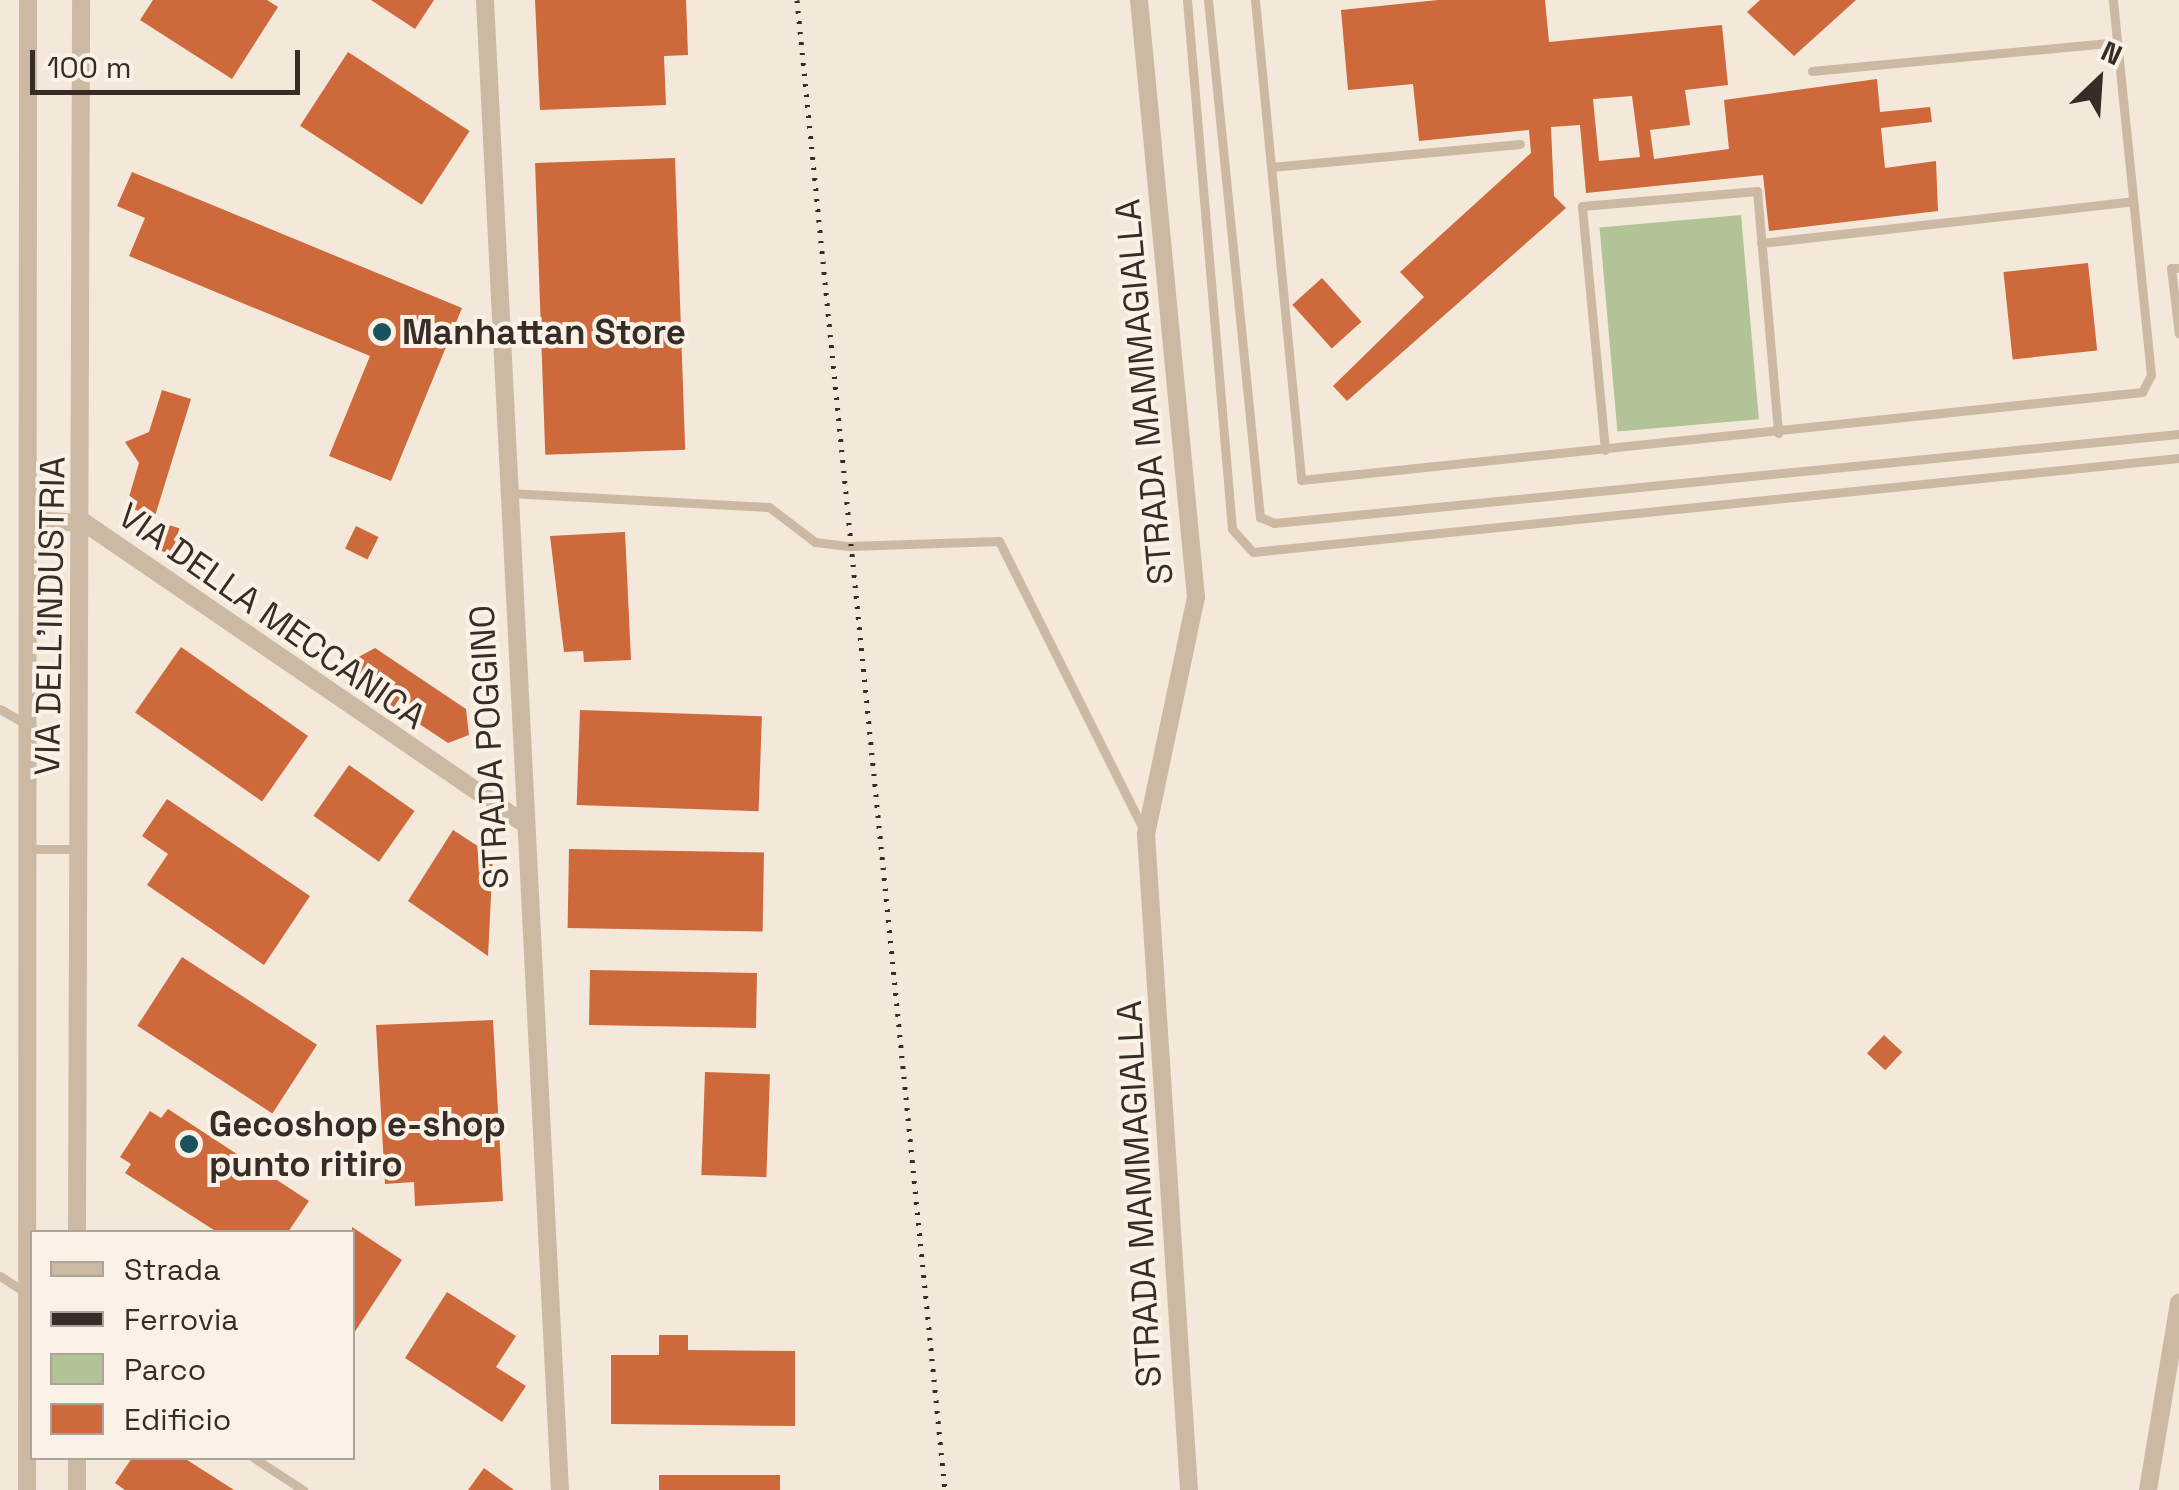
<!DOCTYPE html>
<html>
<head>
<meta charset="utf-8">
<style>
	body { margin:0 }
	#map { position:relative; width:2179px; height:1490px; overflow:hidden; background:#f3e8d9; font-family:"Space Grotesk",sans-serif }
	div>[style] { position:absolute }
	[style*='--x'] { left:calc(var(--x)*1px); top:calc(var(--y)*1px); width:calc(var(--w)*1px); rotate:calc(var(--a)*1deg) }
	.green>* { inset:0; background:#b2c398; transform-origin:0 0 }
	.building>* { inset:0; background:#ce693c; transform-origin:0 0 }
	.service>* { height:9px; margin:-4.5px; padding:0 4.5px; transform-origin:4.5px; border-radius:4.5px; background:#ccb9a4 }
	.minor>* { height:18px; margin:-9px; padding:0 9px; transform-origin:9px; border-radius:9px; background:#ccb9a4 }
	.rail>* { height:5px; margin-top:-2.5px; transform-origin:0; background:repeating-linear-gradient(90deg,#372d26 0 2.5px,transparent 0 10.5px) }
	.dots>* { width:28px; height:28px; translate:-50% -50%; box-sizing:border-box; border:5px solid #faf2e6; border-radius:50% }
	span { translate:-50% -50%; white-space:nowrap; text-align:center; line-height:1.15; -webkit-text-stroke:8px #faf2e6; paint-order:stroke }
	.poi-label { font-size:35px; color:#372d26; font-weight:700 }
	.left { translate:0 -50%; text-align:left }
	.street-label { font-size:35px; color:#372d26 }
	.legend { position:absolute; left:30px; top:1230px; width:325px; height:230px; box-sizing:border-box; background:#faf2e6; border:2px solid #aca399; margin:0; padding:12px 18px; list-style:none; font-size:30px; color:#372d26 }
	.legend li { display:flex; align-items:center; gap:20px; height:50px }
	.legend b { width:50px; border:2px solid #aca399 }
	.north { position:absolute; left:2049px; top:30px; width:100px; height:100px; -webkit-text-stroke:8px #faf2e6; paint-order:stroke; rotate:25deg; font-size:28px; font-weight:700; line-height:40px; text-align:center; color:#372d26 }
	.north::after { content:''; display:block; margin:auto; width:35px; height:45px; background:#372d26; clip-path:polygon(50% 0,100% 100%,50% 72%,0 100%) }
	.scale { position:absolute; left:30px; top:50px; width:270px; height:45px; box-sizing:border-box; border:5px solid #372d26; border-top:0; padding-left:12px; font-size:30px; line-height:35px; white-space:nowrap; color:#372d26; -webkit-text-stroke:8px #faf2e6; paint-order:stroke }
</style>
</head>
<body>
<div id="map">
	<div class="green">
		<div style="left:1741px;top:215px;width:205px;height:142px;rotate:85deg"></div>
	</div>
	<div class="building">
		<div style="clip-path:polygon(153px 0,267px 0,278px 7px,232px 79px,140px 20px)"></div>
		<div style="clip-path:polygon(371px 0,434px 0,415px 29px)"></div>
		<div style="clip-path:polygon(535px 0,686px 0,688px 55px,664px 56px,666px 105px,540px 110px)"></div>
		<div style="clip-path:polygon(evenodd,1438px 0,1545px 0,1549px 42px,1722px 25px,1728px 85px,1685px 90px,1690px 125px,1650px 130px,1654px 159px,1729px 149px,1724px 100px,1877px 79px,1880px 112px,1930px 107px,1932px 122px,1881px 128px,1885px 168px,1936px 161px,1938px 211px,1769px 231px,1763px 175px,1586px 193px,1580px 125px,1551px 127px,1554px 196px,1566px 208px,1347px 401px,1333px 386px,1424px 297px,1400px 272px,1531px 153px,1529px 130px,1419px 141px,1413px 84px,1348px 90px,1341px 10px,1438px 0,1632px 96px,1640px 157px,1599px 161px,1593px 99px,1632px 96px)"></div>
		<div style="clip-path:polygon(1760px 0,1856px 0,1794px 56px,1747px 12px)"></div>
		<div style="left:348px;top:52px;width:145px;height:88px;rotate:33deg"></div>
		<div style="left:675px;top:158px;width:292px;height:140px;rotate:88deg"></div>
		<div style="clip-path:polygon(132px 172px,462px 308px,391px 481px,329px 456px,370px 356px,129px 256px,145px 218px,117px 206px)"></div>
		<div style="left:2088px;top:263px;width:88px;height:85px;rotate:84deg"></div>
		<div style="left:1322px;top:278px;width:59px;height:40px;rotate:48deg"></div>
		<div style="clip-path:polygon(162px 390px,191px 399px,155px 516px,126px 507px,139px 463px,125px 442px,149px 432px)"></div>
		<div style="left:165px;top:524px;width:15px;height:27px;rotate:16deg"></div>
		<div style="left:356px;top:526px;width:25px;height:25px;rotate:26deg"></div>
		<div style="clip-path:polygon(625px 532px,631px 660px,584px 662px,583px 651px,564px 652px,550px 536px)"></div>
		<div style="left:181px;top:647px;width:155px;height:80px;rotate:35deg"></div>
		<div style="clip-path:polygon(375px 648px,466px 709px,469px 735px,448px 743px,359px 684px,353px 660px)"></div>
		<div style="left:580px;top:710px;width:182px;height:95px;rotate:2deg"></div>
		<div style="left:349px;top:765px;width:80px;height:62px;rotate:35deg"></div>
		<div style="clip-path:polygon(167px 799px,310px 896px,264px 965px,147px 885px,168px 854px,142px 836px)"></div>
		<div style="clip-path:polygon(453px 830px,493px 856px,488px 956px,408px 901px)"></div>
		<div style="left:569px;top:849px;width:195px;height:79px;rotate:1deg"></div>
		<div style="left:182px;top:957px;width:161px;height:82px;rotate:33deg"></div>
		<div style="left:590px;top:970px;width:167px;height:55px;rotate:1deg"></div>
		<div style="clip-path:polygon(493px 1020px,503px 1201px,415px 1206px,414px 1182px,385px 1184px,376px 1025px)"></div>
		<div style="left:1884px;top:1035px;width:25px;height:25px;rotate:43deg"></div>
		<div style="left:705px;top:1072px;width:65px;height:103px;rotate:2deg"></div>
		<div style="clip-path:polygon(168px 1109px,309px 1201px,288px 1232px,217px 1232px,125px 1173px,131px 1164px,120px 1157px,150px 1111px,161px 1118px)"></div>
		<div style="clip-path:polygon(352px 1227px,402px 1260px,352px 1336px)"></div>
		<div style="clip-path:polygon(447px 1292px,516px 1336px,496px 1367px,526px 1386px,502px 1422px,405px 1358px)"></div>
		<div style="clip-path:polygon(659px 1335px,688px 1335px,688px 1350px,795px 1351px,795px 1426px,611px 1424px,611px 1355px,659px 1355px)"></div>
		<div style="clip-path:polygon(132px 1458px,184px 1458px,234px 1490px,125px 1490px,115px 1483px)"></div>
		<div style="clip-path:polygon(484px 1468px,514px 1490px,468px 1490px)"></div>
		<div style="left:780px;top:1475px;width:15px;height:121px;rotate:90deg"></div>
	</div>
	<div class="service">
		<div style="--x:1187;--y:0;--w:531;--a:85.14"></div>
		<div style="--x:1232;--y:529;--w:31;--a:48"></div>
		<div style="--x:1253;--y:552;--w:931;--a:-5.8"></div>
		<div style="--x:1208;--y:0;--w:520;--a:84.26"></div>
		<div style="--x:1260;--y:517;--w:15;--a:23"></div>
		<div style="--x:1274;--y:523;--w:909;--a:-5.62"></div>
		<div style="--x:1255;--y:0;--w:482;--a:84.5"></div>
		<div style="--x:1301;--y:480;--w:846;--a:-5.97"></div>
		<div style="--x:2142;--y:392;--w:19;--a:-62"></div>
		<div style="--x:2151;--y:375;--w:377;--a:-95.8"></div>
		<div style="--x:1812;--y:71;--w:306;--a:-5.4"></div>
		<div style="--x:1271;--y:167;--w:250;--a:-5.3"></div>
		<div style="--x:1761;--y:243;--w:374;--a:-6.4"></div>
		<div style="--x:2179;--y:268;--w:8;--a:180"></div>
		<div style="--x:2171;--y:268;--w:66;--a:83.1"></div>
		<div style="--x:1605;--y:450;--w:245;--a:-95.4"></div>
		<div style="--x:1582;--y:206;--w:176;--a:-4.9"></div>
		<div style="--x:1757;--y:191;--w:243;--a:85"></div>
		<div style="--x:509;--y:493;--w:260;--a:3.1"></div>
		<div style="--x:769;--y:507;--w:58;--a:37.3"></div>
		<div style="--x:815;--y:542;--w:34;--a:7"></div>
		<div style="--x:849;--y:546;--w:150;--a:-1.9"></div>
		<div style="--x:999;--y:541;--w:324;--a:63.4"></div>
		<div style="--x:0;--y:709;--w:32;--a:30"></div>
		<div style="--x:30;--y:849;--w:47;--a:0"></div>
		<div style="--x:0;--y:1276;--w:30;--a:33"></div>
		<div style="--x:254;--y:1458;--w:59;--a:33.1"></div>
	</div>
	<div class="minor">
		<div style="--x:485;--y:0;--w:1492;--a:87.12"></div>
		<div style="--x:1139;--y:0;--w:600;--a:84.55"></div>
		<div style="--x:1196;--y:597;--w:242;--a:101.9"></div>
		<div style="--x:1146;--y:834;--w:657;--a:86.25"></div>
		<div style="--x:28;--y:520;--w:57;--a:3"></div>
		<div style="--x:85;--y:523;--w:533;--a:34.38"></div>
		<div style="--x:77;--y:1232;--w:1232;--a:-89.81"></div>
		<div style="--x:77;--y:1458;--w:32;--a:90"></div>
		<div style="--x:27;--y:1490;--w:1490;--a:-89.96"></div>
		<div style="--x:2148;--y:1490;--w:190;--a:-80.6"></div>
	</div>
	<div class="rail">
		<div style="--x:797;--y:0;--w:1497;--a:84.33"></div>
	</div>
	<div class="dots">
		<div style="left:382px;top:332px;background:#19525b"></div>
		<div style="left:189px;top:1144px;background:#19525b"></div>
	</div>
	<div class="poi-label">
		<span class="left" style="left:402px;top:332px">Manhattan Store</span>
		<span class="left" style="left:209px;top:1144px">Gecoshop e-shop<br>punto ritiro</span>
	</div>
	<div class="street-label">
		<span style="left:1144px;top:392px;rotate:-95deg">STRADA MAMMAGIALLA</span>
		<span style="left:50px;top:616px;rotate:-89deg">VIA DELL'INDUSTRIA</span>
		<span style="left:272px;top:616px;rotate:35deg">VIA DELLA MECCANICA</span>
		<span style="left:489px;top:747px;rotate:-93deg">STRADA POGGINO</span>
		<span style="left:1139px;top:1194px;rotate:-93deg">STRADA MAMMAGIALLA</span>
	</div>
	<ul class="legend">
	<li><b style="height:12px;background:#ccb9a4"></b>Strada</li>
	<li><b style="height:12px;background:#372d26"></b>Ferrovia</li>
	<li><b style="height:28px;background:#b2c398"></b>Parco</li>
	<li><b style="height:28px;background:#ce693c"></b>Edificio</li>
	</ul>
	<div class="north">N</div>
	<div class="scale">100 m</div>
</div>
</body>
</html>
